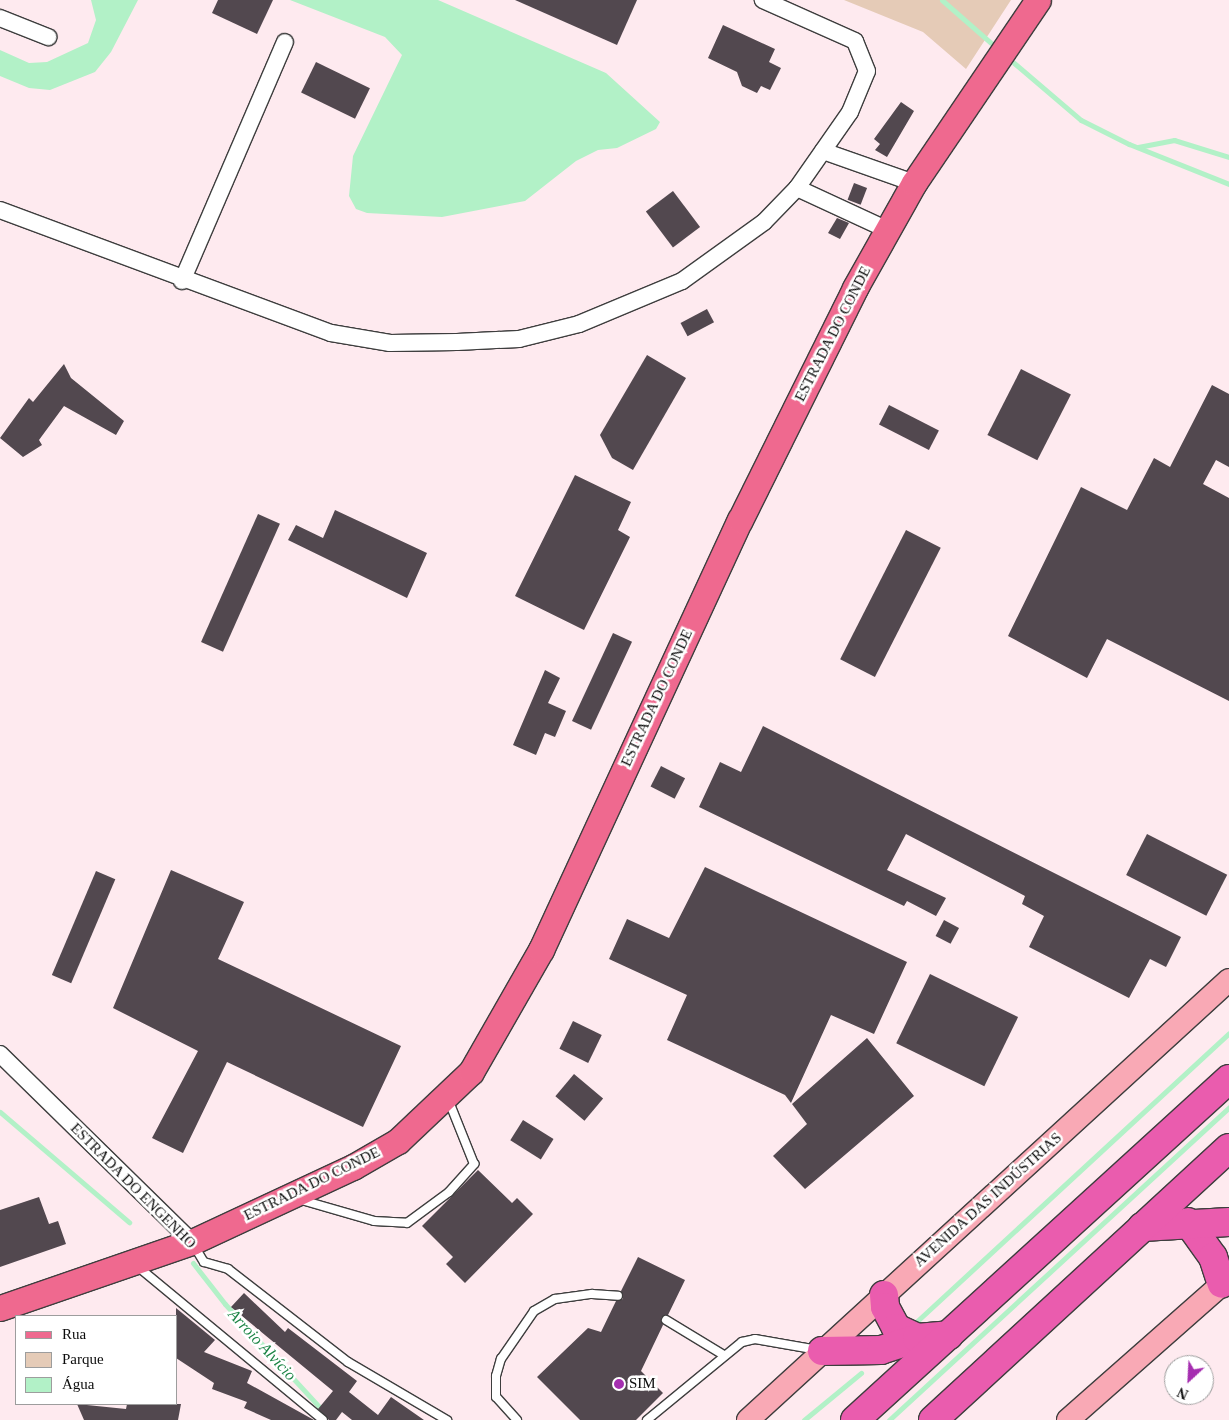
<!DOCTYPE html>
<html>
<head>
<meta charset="utf-8">
<style>
	body { margin:0 }
	#map { position:relative; width:1229px; height:1420px; overflow:hidden; background:#feeaef; font-family:"Times New Roman",serif }
	div>[style] { position:absolute }
	[style*='--x'] { left:calc(var(--x)*1px); top:calc(var(--y)*1px); width:calc(var(--w)*1px); rotate:calc(var(--a)*1deg) }
	.green>* { inset:0; background:#e5cbb7 }
	.water>* { inset:0; background:#b2f1c7 }
	.stream>* { height:5px; margin:-2.5px; padding:0 2.5px; transform-origin:2.5px; border-radius:2.5px; background:#b2f1c7 }
	.building>* { inset:0; background:#52484f; transform-origin:0 0 }
	.roads { filter:drop-shadow(1px 0 #3e3e3e) drop-shadow(-1px 0 #3e3e3e) drop-shadow(0 1px #3e3e3e) drop-shadow(0 -1px #3e3e3e) }
	.lane>* { height:8px; margin:-4px; padding:0 4px; transform-origin:4px; border-radius:4px; background:#fff }
	.street>* { height:16px; margin:-8px; padding:0 8px; transform-origin:8px; border-radius:8px; background:#fff }
	.secondary>* { height:22px; margin:-11px; padding:0 11px; transform-origin:11px; border-radius:11px; background:#f9a9b5 }
	.primary>* { height:25px; margin:-12.5px; padding:0 12.5px; transform-origin:12.5px; border-radius:12.5px; background:#ef698f }
	.highway>* { height:28px; margin:-14px; padding:0 14px; transform-origin:14px; border-radius:14px; background:#ea5cae }
	.dots>* { width:14px; height:14px; translate:-50% -50%; box-sizing:border-box; border:2px solid #fff; border-radius:50% }
	span { translate:-50% -50%; white-space:nowrap; text-align:center; line-height:1.15; -webkit-text-stroke:5px #fff; paint-order:stroke }
	.street-label { font-size:15px; color:#0b0b0b }
	.poi-label { font-size:15px; color:#0b0b0b }
	.left { translate:0 -50%; text-align:left }
	.water-label { font-size:16px; color:#1d8546; font-style:italic }
	.legend { position:absolute; left:15px; top:1315px; width:162px; height:90px; box-sizing:border-box; background:#fff; border:1px solid #9d9d9d; margin:0; padding:6px 9px; list-style:none; font-size:15px; color:#0b0b0b }
	.legend li { display:flex; align-items:center; gap:10px; height:25px }
	.legend b { width:25px; border:1px solid #9d9d9d }
	.north { position:absolute; left:1164px; top:1355px; width:50px; height:50px; box-sizing:border-box; background:#fff; border:1px solid #9d9d9d; border-radius:50%; rotate:205deg; font-size:14px; font-weight:700; line-height:20px; text-align:center; color:#0b0b0b }
	.north::after { content:''; display:block; margin:auto; width:18px; height:22px; background:#a52eb0; clip-path:polygon(50% 0,100% 100%,50% 72%,0 100%) }
</style>
</head>
<body>
<div id="map">
	<div class="green">
		<div style="clip-path:polygon(844px 0,1011px 0,966px 69px,923px 32px)"></div>
	</div>
	<div class="water">
		<div style="clip-path:polygon(91px 0,138px 0,111px 52px,95px 72px,50px 90px,29px 88px,0 76px,0 50px,29px 63px,47px 62px,88px 43px,96px 20px)"></div>
		<div style="clip-path:polygon(290px 0,438px 0,606px 73px,660px 122px,656px 129px,617px 148px,598px 150px,576px 161px,525px 201px,442px 217px,367px 213px,356px 209px,349px 196px,353px 156px,402px 55px,385px 37px)"></div>
	</div>
	<div class="stream">
		<div style="--x:942;--y:0;--w:65;--a:41.3"></div>
		<div style="--x:1014;--y:63;--w:88;--a:40.4"></div>
		<div style="--x:1081;--y:120;--w:54;--a:26.6"></div>
		<div style="--x:1129;--y:144;--w:108;--a:21.8"></div>
		<div style="--x:1138;--y:147;--w:37;--a:-11"></div>
		<div style="--x:1174;--y:140;--w:58;--a:17.2"></div>
		<div style="--x:0;--y:1112;--w:170;--a:40.5"></div>
		<div style="--x:193;--y:1263;--w:52;--a:52"></div>
		<div style="--x:225;--y:1304;--w:147;--a:47.5"></div>
		<div style="--x:915;--y:1323;--w:427;--a:-42.7"></div>
		<div style="--x:804;--y:1420;--w:74;--a:-39.5"></div>
		<div style="--x:889;--y:1420;--w:462;--a:-42.6"></div>
	</div>
	<div class="building">
		<div style="clip-path:polygon(218px 0,273px 0,257px 34px,212px 13px)"></div>
		<div style="clip-path:polygon(515px 0,637px 0,617px 45px)"></div>
		<div style="clip-path:polygon(723px 25px,775px 49px,769px 62px,781px 68px,770px 90px,761px 86px,757px 93px,742px 86px,737px 72px,708px 58px)"></div>
		<div style="left:316px;top:62px;width:60px;height:34px;rotate:26deg"></div>
		<div style="clip-path:polygon(901px 102px,914px 111px,887px 157px,875px 150px,880px 144px,874px 139px)"></div>
		<div style="left:854px;top:183px;width:14px;height:18px;rotate:21deg"></div>
		<div style="left:673px;top:191px;width:45px;height:34px;rotate:53deg"></div>
		<div style="clip-path:polygon(837px 218px,849px 223px,840px 239px,828px 233px)"></div>
		<div style="left:707px;top:309px;width:15px;height:30px;rotate:62deg"></div>
		<div style="clip-path:polygon(647px 355px,686px 378px,633px 470px,612px 458px,600px 435px)"></div>
		<div style="clip-path:polygon(64px 364px,71px 378px,124px 421px,116px 435px,64px 406px,39px 440px,42px 445px,23px 457px,0 438px,29px 398px,33px 402px)"></div>
		<div style="left:1021px;top:369px;width:56px;height:74px;rotate:27deg"></div>
		<div style="clip-path:polygon(1212px 385px,1229px 394px,1229px 467px,1216px 460px,1203px 484px,1229px 498px,1229px 701px,1107px 639px,1087px 678px,1008px 636px,1081px 487px,1127px 510px,1154px 458px,1170px 467px)"></div>
		<div style="left:889px;top:405px;width:56px;height:22px;rotate:27deg"></div>
		<div style="clip-path:polygon(575px 475px,631px 502px,618px 530px,630px 537px,584px 630px,515px 596px)"></div>
		<div style="clip-path:polygon(335px 510px,427px 553px,407px 598px,288px 540px,296px 525px,323px 538px)"></div>
		<div style="left:258px;top:514px;width:24px;height:140px;rotate:24deg"></div>
		<div style="left:906px;top:530px;width:39px;height:145px;rotate:27deg"></div>
		<div style="left:613px;top:633px;width:21px;height:97px;rotate:25deg"></div>
		<div style="clip-path:polygon(545px 670px,560px 678px,548px 703px,566px 711px,555px 737px,545px 733px,536px 755px,513px 745px)"></div>
		<div style="clip-path:polygon(763px 726px,1181px 937px,1166px 967px,1150px 959px,1129px 998px,1029px 947px,1044px 916px,1022px 904px,1025px 896px,906px 834px,887px 870px,946px 898px,936px 916px,907px 901px,904px 906px,699px 807px,720px 762px,741px 772px)"></div>
		<div style="left:661px;top:766px;width:27px;height:23px;rotate:27deg"></div>
		<div style="left:1147px;top:834px;width:90px;height:46px;rotate:27deg"></div>
		<div style="clip-path:polygon(705px 867px,907px 962px,874px 1034px,831px 1015px,791px 1103px,785px 1095px,667px 1040px,687px 995px,609px 959px,627px 919px,669px 938px)"></div>
		<div style="clip-path:polygon(171px 870px,244px 902px,218px 959px,401px 1046px,363px 1127px,227px 1062px,183px 1153px,152px 1138px,198px 1051px,113px 1008px)"></div>
		<div style="left:96px;top:871px;width:21px;height:113px;rotate:23deg"></div>
		<div style="left:944px;top:920px;width:17px;height:18px;rotate:28deg"></div>
		<div style="left:930px;top:974px;width:98px;height:77px;rotate:26deg"></div>
		<div style="left:573px;top:1021px;width:32px;height:31px;rotate:26deg"></div>
		<div style="clip-path:polygon(867px 1038px,914px 1096px,805px 1189px,773px 1156px,807px 1124px,792px 1104px)"></div>
		<div style="left:574px;top:1074px;width:38px;height:29px;rotate:40deg"></div>
		<div style="left:523px;top:1120px;width:36px;height:24px;rotate:32deg"></div>
		<div style="clip-path:polygon(478px 1170px,512px 1203px,517px 1198px,533px 1214px,465px 1283px,446px 1264px,453px 1257px,422px 1226px)"></div>
		<div style="clip-path:polygon(39px 1197px,49px 1224px,58px 1221px,66px 1244px,0 1267px,0 1210px)"></div>
		<div style="clip-path:polygon(638px 1257px,685px 1280px,668px 1315px,661px 1318px,663px 1325px,641px 1371px,663px 1393px,636px 1420px,580px 1420px,537px 1377px,588px 1328px,601px 1332px,616px 1301px,623px 1299px,621px 1291px)"></div>
		<div style="clip-path:polygon(244px 1293px,285px 1332px,288px 1328px,357px 1381px,349px 1392px,378px 1415px,391px 1397px,424px 1420px,352px 1420px,342px 1412px,336px 1420px,329px 1420px,318px 1409px,333px 1391px,231px 1307px)"></div>
		<div style="clip-path:polygon(176px 1308px,215px 1340px,204px 1352px,252px 1371px,247px 1383px,314px 1420px,271px 1420px,244px 1408px,247px 1402px,212px 1389px,214px 1383px,176px 1358px)"></div>
		<div style="clip-path:polygon(77px 1404px,126px 1409px,127px 1404px,181px 1404px,178px 1420px,84px 1420px)"></div>
	</div>
	<div class="roads">
		<div class="lane">
			<div style="--x:298;--y:1199;--w:79;--a:16.1"></div>
			<div style="--x:374;--y:1221;--w:33;--a:3"></div>
			<div style="--x:407;--y:1223;--w:52;--a:-36.4"></div>
			<div style="--x:449;--y:1192;--w:38;--a:-48"></div>
			<div style="--x:474;--y:1164;--w:70;--a:-111.8"></div>
			<div style="--x:193;--y:1244;--w:21;--a:59"></div>
			<div style="--x:204;--y:1262;--w:25;--a:16"></div>
			<div style="--x:228;--y:1269;--w:152;--a:37.8"></div>
			<div style="--x:348;--y:1362;--w:115;--a:30.4"></div>
			<div style="--x:137;--y:1266;--w:241;--a:39.6"></div>
			<div style="--x:666;--y:1320;--w:66;--a:31.3"></div>
			<div style="--x:517;--y:1420;--w:31;--a:-132"></div>
			<div style="--x:496;--y:1397;--w:21;--a:-90"></div>
			<div style="--x:496;--y:1376;--w:18;--a:-74"></div>
			<div style="--x:501;--y:1359;--w:58;--a:-55.5"></div>
			<div style="--x:534;--y:1311;--w:24;--a:-30"></div>
			<div style="--x:555;--y:1299;--w:37;--a:-8"></div>
			<div style="--x:592;--y:1294;--w:26;--a:4"></div>
			<div style="--x:647;--y:1420;--w:123;--a:-39.4"></div>
			<div style="--x:742;--y:1342;--w:13;--a:-13"></div>
			<div style="--x:755;--y:1339;--w:64;--a:9.9"></div>
		</div>
		<div class="street">
			<div style="--x:0;--y:18;--w:52;--a:21.6"></div>
			<div style="--x:823;--y:151;--w:96;--a:19.4"></div>
			<div style="--x:797;--y:188;--w:100;--a:24.8"></div>
			<div style="--x:0;--y:210;--w:353;--a:20.4"></div>
			<div style="--x:331;--y:333;--w:60;--a:9.6"></div>
			<div style="--x:390;--y:343;--w:67;--a:-0.9"></div>
			<div style="--x:457;--y:342;--w:62;--a:-2.8"></div>
			<div style="--x:519;--y:339;--w:62;--a:-14"></div>
			<div style="--x:579;--y:324;--w:112;--a:-22.7"></div>
			<div style="--x:682;--y:281;--w:101;--a:-35.7"></div>
			<div style="--x:764;--y:222;--w:47;--a:-45.9"></div>
			<div style="--x:797;--y:188;--w:93;--a:-55.1"></div>
			<div style="--x:850;--y:112;--w:44;--a:-67.5"></div>
			<div style="--x:867;--y:71;--w:32;--a:-112"></div>
			<div style="--x:855;--y:41;--w:101;--a:-156"></div>
			<div style="--x:182;--y:281;--w:260;--a:-66.7"></div>
			<div style="--x:0;--y:1054;--w:269;--a:44.4"></div>
		</div>
		<div class="secondary">
			<div style="--x:748;--y:1420;--w:652;--a:-42.45"></div>
			<div style="--x:1068;--y:1420;--w:215;--a:-41.4"></div>
		</div>
		<div class="primary">
			<div style="--x:0;--y:1308;--w:203;--a:-19"></div>
			<div style="--x:192;--y:1242;--w:178;--a:-25"></div>
			<div style="--x:353;--y:1167;--w:52;--a:-30"></div>
			<div style="--x:398;--y:1141;--w:100;--a:-43.4"></div>
			<div style="--x:471;--y:1072;--w:141;--a:-60.2"></div>
			<div style="--x:541;--y:950;--w:474;--a:-65.2"></div>
			<div style="--x:740;--y:520;--w:259;--a:-63.6"></div>
			<div style="--x:855;--y:288;--w:120;--a:-60.7"></div>
			<div style="--x:914;--y:183;--w:221;--a:-55.9"></div>
		</div>
		<div class="highway">
			<div style="--x:1188;--y:1222;--w:43;--a:54.5"></div>
			<div style="--x:1213;--y:1257;--w:28;--a:72"></div>
			<div style="--x:1142;--y:1227;--w:87;--a:-3.3"></div>
			<div style="--x:884;--y:1295;--w:12;--a:85"></div>
			<div style="--x:885;--y:1307;--w:24;--a:62"></div>
			<div style="--x:896;--y:1328;--w:23;--a:25"></div>
			<div style="--x:822;--y:1351;--w:59;--a:-1"></div>
			<div style="--x:881;--y:1350;--w:38;--a:-18"></div>
			<div style="--x:917;--y:1338;--w:32;--a:-5"></div>
			<div style="--x:855;--y:1420;--w:506;--a:-42.36"></div>
			<div style="--x:933;--y:1420;--w:402;--a:-42.6"></div>
		</div>
	</div>
	<div class="dots">
		<div style="left:619px;top:1384px;background:#a52eb0"></div>
	</div>
	<div class="street-label">
		<span style="left:833px;top:334px;rotate:-63deg">ESTRADA DO CONDE</span>
		<span style="left:657px;top:698px;rotate:-65deg">ESTRADA DO CONDE</span>
		<span style="left:312px;top:1184px;rotate:-26deg">ESTRADA DO CONDE</span>
		<span style="left:133px;top:1186px;rotate:45deg">ESTRADA DO ENGENHO</span>
		<span style="left:988px;top:1200px;rotate:-42deg">AVENIDA DAS INDÚSTRIAS</span>
	</div>
	<div class="poi-label">
		<span class="left" style="left:629px;top:1384px">SIM</span>
	</div>
	<div class="water-label">
		<span style="left:262px;top:1345px;rotate:47deg">Arroio Alvício</span>
	</div>
	<ul class="legend">
	<li><b style="height:6px;background:#ef698f"></b>Rua</li>
	<li><b style="height:14px;background:#e5cbb7"></b>Parque</li>
	<li><b style="height:14px;background:#b2f1c7"></b>Água</li>
	</ul>
	<div class="north">N</div>
</div>
</body>
</html>
